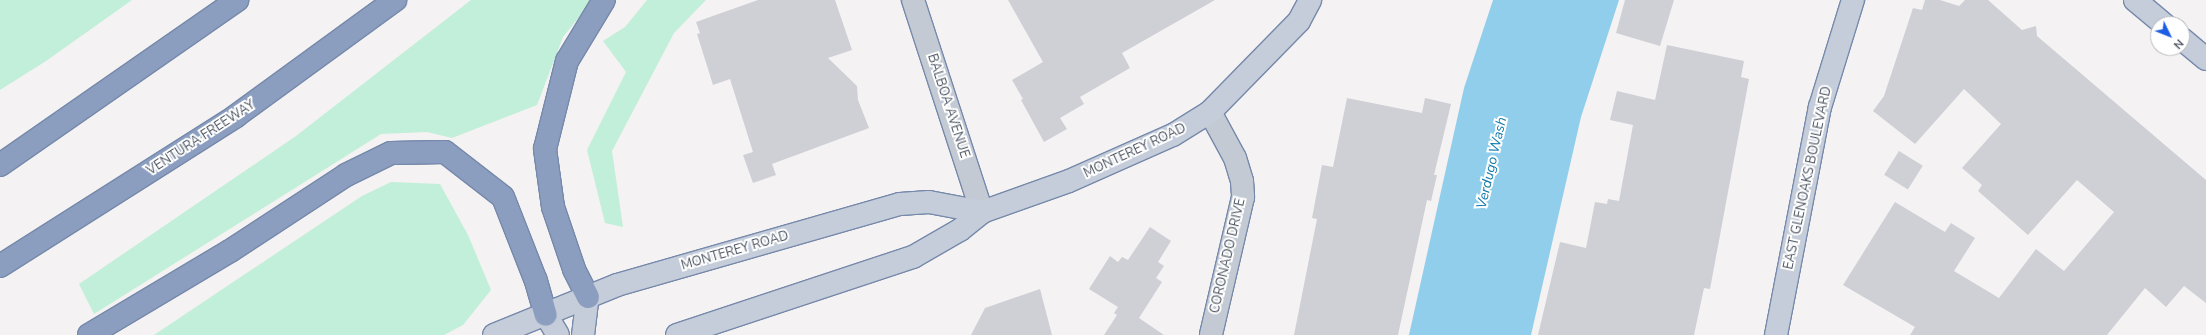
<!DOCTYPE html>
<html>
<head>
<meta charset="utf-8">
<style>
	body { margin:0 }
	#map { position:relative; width:2206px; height:335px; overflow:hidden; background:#f4f2f2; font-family:"Nunito Sans",sans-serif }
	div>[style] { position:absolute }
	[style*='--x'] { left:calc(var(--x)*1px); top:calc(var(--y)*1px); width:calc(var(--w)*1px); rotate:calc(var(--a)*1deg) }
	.green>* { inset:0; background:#c2efd9 }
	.water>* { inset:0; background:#90ceeb }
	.building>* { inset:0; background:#cfd0d6; transform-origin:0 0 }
	.roads { filter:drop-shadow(1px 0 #7689ab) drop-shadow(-1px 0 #7689ab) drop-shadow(0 1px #7689ab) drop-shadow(0 -1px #7689ab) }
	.street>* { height:22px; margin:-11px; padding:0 11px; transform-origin:11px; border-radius:11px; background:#c3cad3 }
	.secondary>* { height:22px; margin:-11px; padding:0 11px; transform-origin:11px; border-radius:11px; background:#c5cdda }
	.highway>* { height:22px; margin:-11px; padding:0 11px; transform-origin:11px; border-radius:11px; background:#8b9ebf }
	span { translate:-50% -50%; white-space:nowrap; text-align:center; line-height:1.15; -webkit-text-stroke:4px #fff; paint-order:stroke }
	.street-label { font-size:13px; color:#4a525f }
	.water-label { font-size:14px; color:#0f7aad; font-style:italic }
	.north { position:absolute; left:2150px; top:16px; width:40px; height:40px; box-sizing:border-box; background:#fff; border:1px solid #b7babf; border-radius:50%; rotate:133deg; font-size:11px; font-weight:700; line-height:16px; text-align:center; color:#4a525f }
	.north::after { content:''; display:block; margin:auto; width:14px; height:18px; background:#1d5de3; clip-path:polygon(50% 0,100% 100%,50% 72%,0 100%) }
</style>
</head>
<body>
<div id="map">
	<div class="green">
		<div style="clip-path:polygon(0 0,132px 0,46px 61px,0 90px)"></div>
		<div style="clip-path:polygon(471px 0,593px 0,563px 37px,537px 105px,452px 138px,427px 132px,381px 134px,94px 314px,79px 284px,296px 136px)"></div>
		<div style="clip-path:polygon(647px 0,706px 0,674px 33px,612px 151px,623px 227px,605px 223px,587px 150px,626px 72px,603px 41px,625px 27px)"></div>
		<div style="clip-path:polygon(391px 182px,440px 184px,468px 235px,491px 290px,463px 325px,444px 335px,154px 335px,362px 196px)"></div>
	</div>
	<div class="water">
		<div style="clip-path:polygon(1493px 0,1619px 0,1581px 117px,1531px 335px,1409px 335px,1464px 88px)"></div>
	</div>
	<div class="building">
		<div style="clip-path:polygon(758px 0,835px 0,852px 50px,828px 58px,857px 86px,858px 100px,869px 128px,772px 164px,776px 175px,753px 183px,743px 155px,753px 152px,730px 79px,713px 85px,697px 34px,700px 33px,696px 22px)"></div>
		<div style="clip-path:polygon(1008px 0,1215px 0,1122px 53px,1130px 68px,1080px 97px,1084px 104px,1060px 118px,1067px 129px,1044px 142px,1021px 100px,1023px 99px,1012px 80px,1043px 62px)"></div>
		<div style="clip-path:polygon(1625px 0,1674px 0,1660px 46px,1616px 33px)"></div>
		<div style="clip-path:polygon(1925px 0,1940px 0,1959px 6px,1965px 0,1988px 0,2022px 30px,2036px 26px,2037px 36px,2206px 180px,2206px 303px,2184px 286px,2166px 307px,2145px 288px,2107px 335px,1910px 335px,1915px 327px,1843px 285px,1895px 202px,1945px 232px,1951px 223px,1975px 238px,1954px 271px,1999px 298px,2036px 249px,2064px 271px,2114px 212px,2077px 180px,2028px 235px,1978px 191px,1982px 185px,1962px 168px,2001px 124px,1964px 89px,1915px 144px,1873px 111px,1884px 96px,1913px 8px,1922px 10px)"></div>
		<div style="clip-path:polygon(1667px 45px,1744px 61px,1741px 77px,1749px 79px,1710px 289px,1704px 288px,1694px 335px,1538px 335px,1560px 242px,1586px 248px,1595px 202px,1607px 204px,1608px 199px,1619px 201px,1633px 125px,1610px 120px,1617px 91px,1655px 100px)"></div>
		<div style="clip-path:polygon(1347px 98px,1422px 113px,1425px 98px,1451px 104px,1434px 175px,1437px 175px,1431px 201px,1427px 200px,1398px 335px,1294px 335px,1317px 219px,1312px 218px,1322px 165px,1333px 167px)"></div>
		<div style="left:1899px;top:151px;width:28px;height:28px;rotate:32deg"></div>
		<div style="clip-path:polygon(1150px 227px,1171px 241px,1158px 262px,1164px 266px,1156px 278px,1162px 282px,1139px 318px,1164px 335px,1104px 335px,1117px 315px,1114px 313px,1118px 307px,1089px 289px,1110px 256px,1118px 262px,1122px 257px,1128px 260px)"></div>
		<div style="clip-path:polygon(1040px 289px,1052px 335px,971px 335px,985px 308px)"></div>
	</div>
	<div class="roads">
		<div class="street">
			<div style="--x:913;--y:0;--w:223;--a:72"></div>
			<div style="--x:1210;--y:112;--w:52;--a:61.5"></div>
			<div style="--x:1235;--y:158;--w:24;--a:73"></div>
			<div style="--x:1242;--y:181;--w:16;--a:86"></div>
			<div style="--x:1243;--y:197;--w:142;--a:103.1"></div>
		</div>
		<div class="secondary">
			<div style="--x:2135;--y:0;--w:38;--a:40"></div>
			<div style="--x:2182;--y:39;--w:31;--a:40"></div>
			<div style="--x:546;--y:315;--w:23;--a:59"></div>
			<div style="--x:494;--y:335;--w:133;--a:-22.1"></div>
			<div style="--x:617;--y:285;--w:294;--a:-16"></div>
			<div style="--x:900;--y:204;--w:29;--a:-4"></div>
			<div style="--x:929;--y:202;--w:54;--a:10.7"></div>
			<div style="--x:583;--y:335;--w:38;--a:-83"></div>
			<div style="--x:677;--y:335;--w:249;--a:-18.3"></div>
			<div style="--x:913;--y:257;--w:54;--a:-29.9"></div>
			<div style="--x:960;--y:230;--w:28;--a:-39"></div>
			<div style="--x:982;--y:212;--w:92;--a:-19.6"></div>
			<div style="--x:1069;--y:181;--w:114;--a:-23.9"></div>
			<div style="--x:1173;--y:135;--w:44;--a:-31.9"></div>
			<div style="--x:1210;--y:112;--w:127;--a:-45.6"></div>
			<div style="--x:1299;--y:21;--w:24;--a:-62"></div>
			<div style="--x:1776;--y:335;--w:232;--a:-79.1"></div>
			<div style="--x:1820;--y:107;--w:112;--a:-72.9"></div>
		</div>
		<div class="highway">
			<div style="--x:0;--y:165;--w:289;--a:-34.8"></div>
			<div style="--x:0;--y:266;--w:280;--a:-32.4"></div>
			<div style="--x:236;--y:116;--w:197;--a:-36.1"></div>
			<div style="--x:588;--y:297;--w:31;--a:-117"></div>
			<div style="--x:574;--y:269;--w:65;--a:-108.7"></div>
			<div style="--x:553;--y:207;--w:59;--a:-97.9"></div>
			<div style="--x:545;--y:149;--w:91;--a:-76"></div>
			<div style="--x:567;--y:61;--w:71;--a:-58.8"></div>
			<div style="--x:89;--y:335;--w:164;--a:-30.8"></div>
			<div style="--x:230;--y:251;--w:139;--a:-33.2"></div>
			<div style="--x:346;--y:175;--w:50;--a:-26.1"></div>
			<div style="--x:391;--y:153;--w:54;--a:-1.1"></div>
			<div style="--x:445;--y:152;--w:73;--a:37.8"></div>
			<div style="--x:503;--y:197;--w:90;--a:68.6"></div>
			<div style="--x:536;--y:281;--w:35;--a:74"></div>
		</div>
	</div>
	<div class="street-label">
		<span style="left:948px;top:106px;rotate:72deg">BALBOA AVENUE</span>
		<span style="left:201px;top:138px;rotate:-33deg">VENTURA FREEWAY</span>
		<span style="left:1135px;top:151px;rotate:-25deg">MONTEREY ROAD</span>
		<span style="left:1808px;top:178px;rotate:-78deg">EAST GLENOAKS BOULEVARD</span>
		<span style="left:735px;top:251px;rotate:-16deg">MONTEREY ROAD</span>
		<span style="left:1228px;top:256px;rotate:-77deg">CORONADO DRIVE</span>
	</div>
	<div class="water-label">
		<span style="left:1492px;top:163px;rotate:-77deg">Verdugo Wash</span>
	</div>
	<div class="north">N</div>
</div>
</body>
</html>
